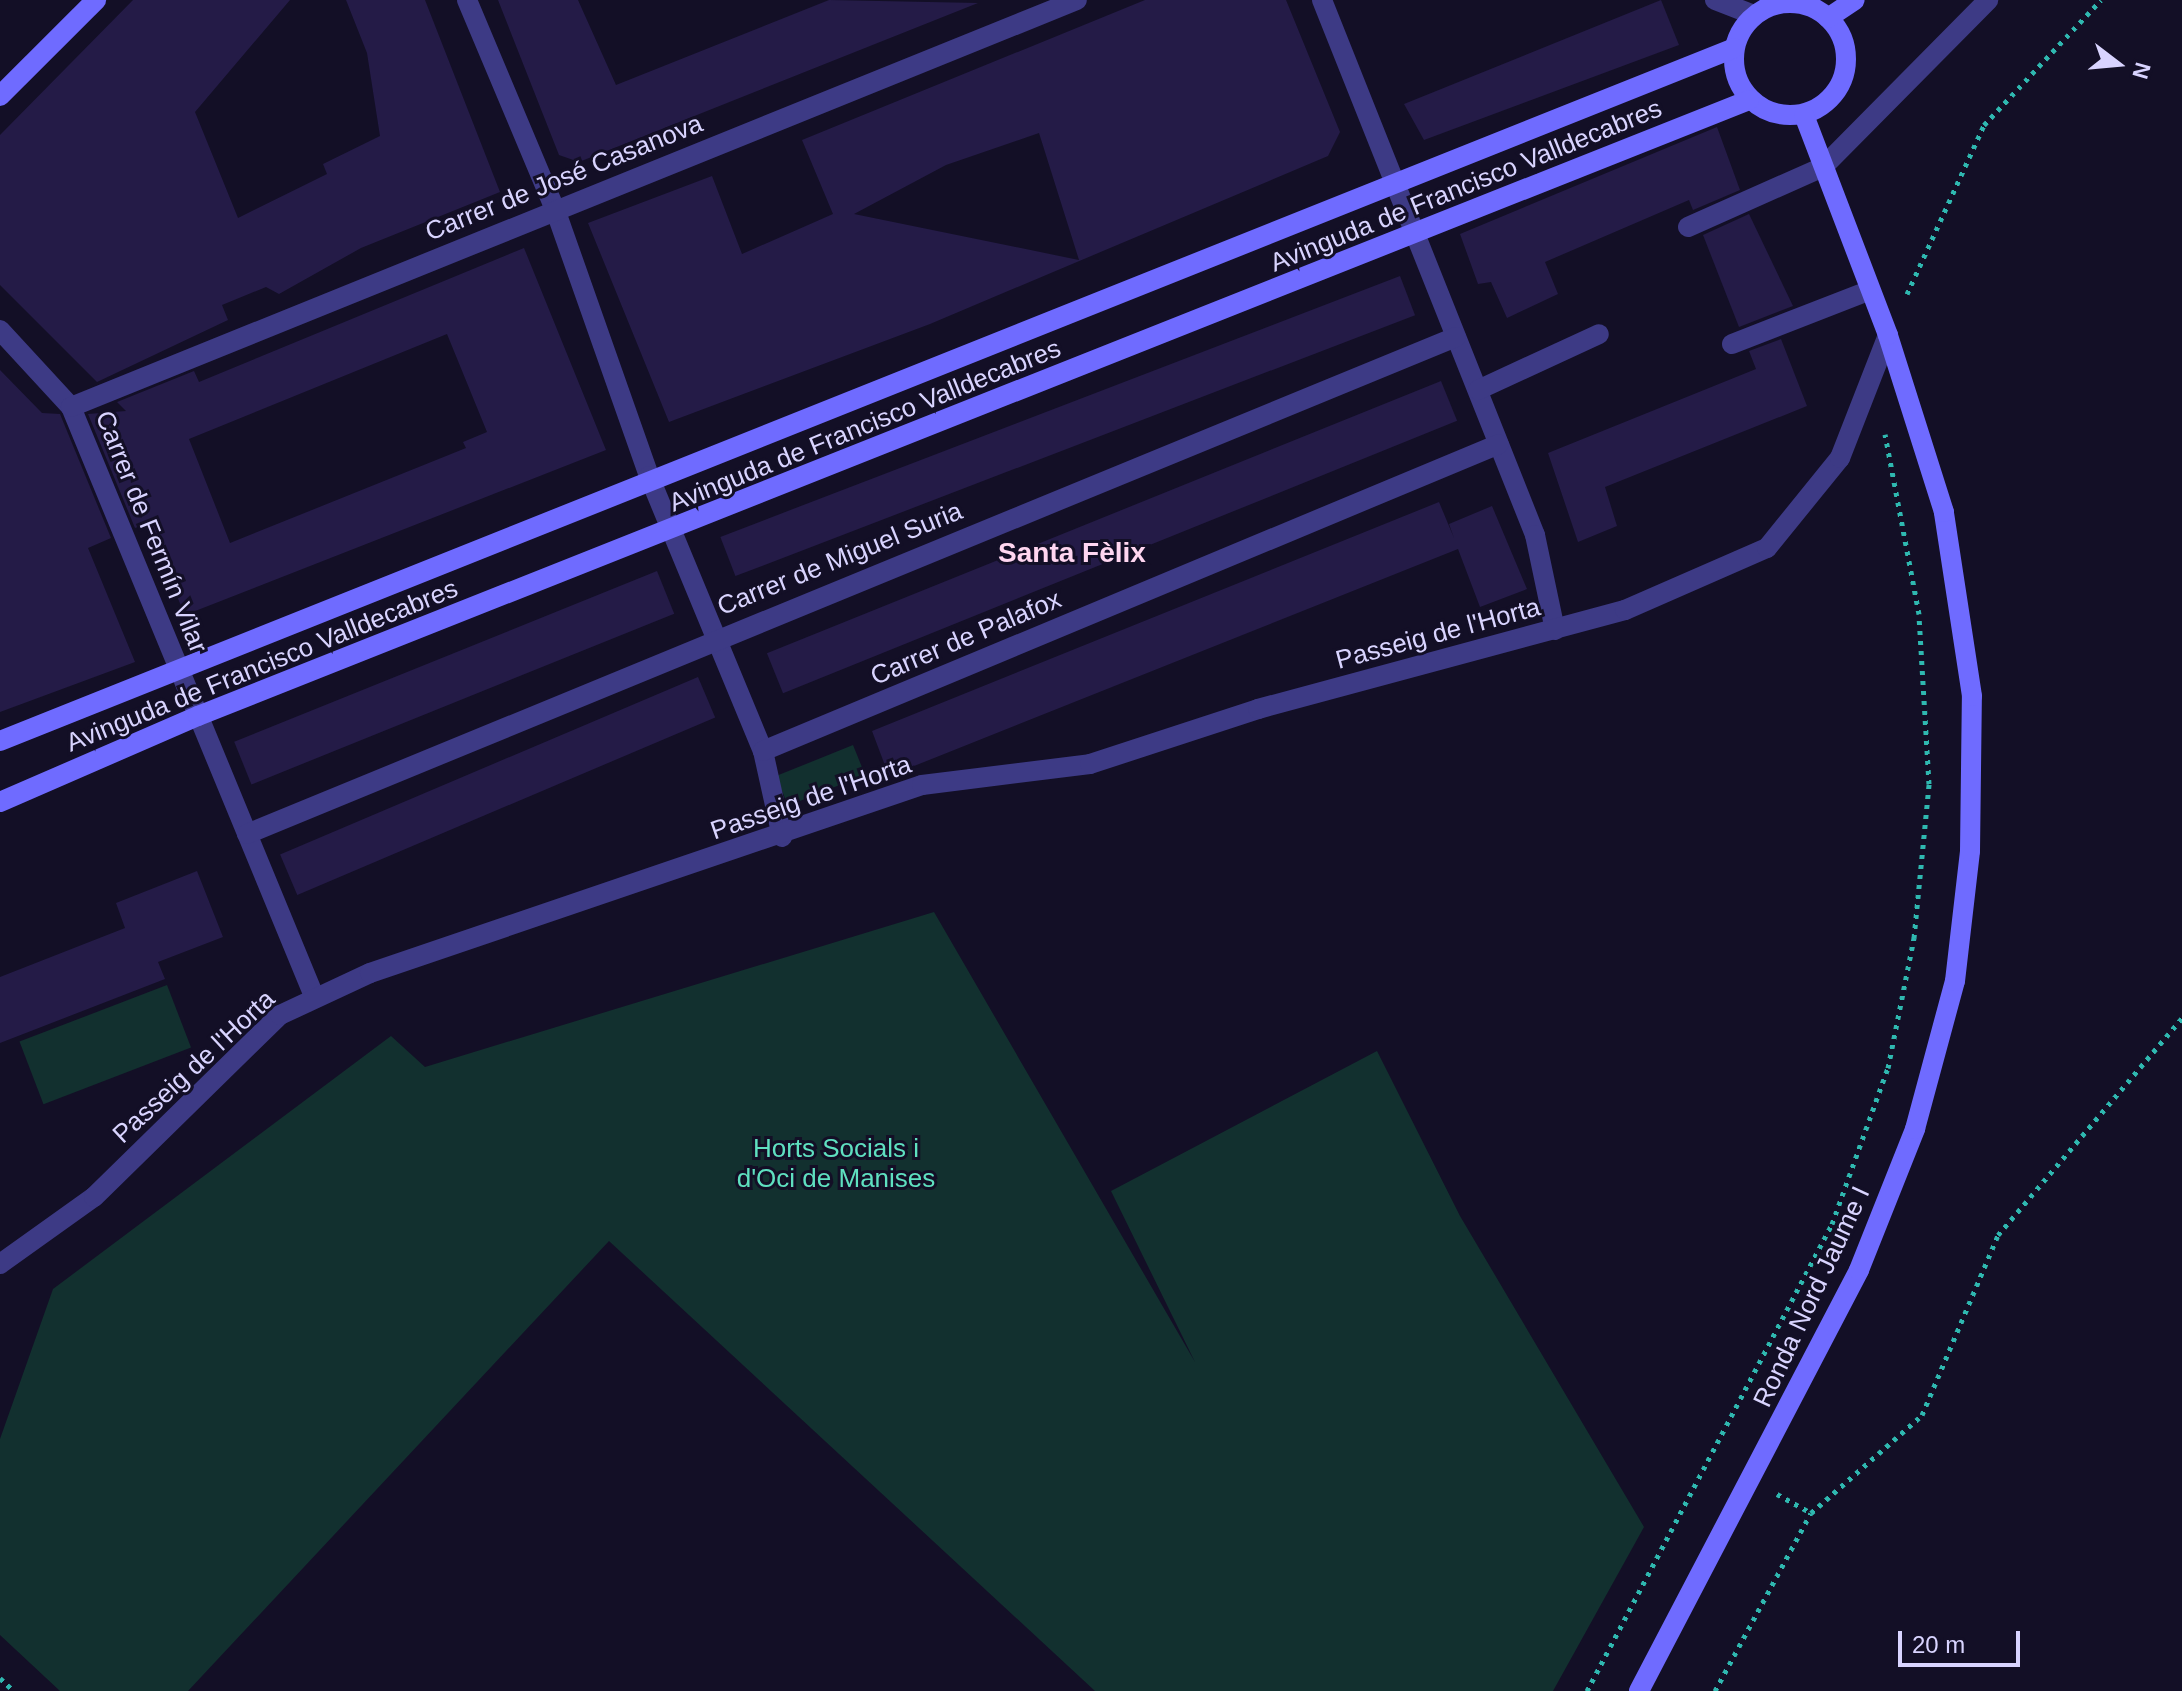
<!DOCTYPE html>
<html>
<head>
<meta charset="utf-8">
<style>
	body { margin:0 }
	#map { position:relative; width:2182px; height:1691px; overflow:hidden; background:#130f26; font-family:Helvetica,sans-serif }
	div>[style] { position:absolute }
	[style*='--x'] { left:calc(var(--x)*1px); top:calc(var(--y)*1px); width:calc(var(--w)*1px); rotate:calc(var(--a)*1deg) }
	.green>* { inset:0; background:#12302f; transform-origin:0 0 }
	.building>* { inset:0; background:#241b47; transform-origin:0 0 }
	.path>* { height:5px; margin-top:-2.5px; transform-origin:0; background:repeating-linear-gradient(90deg,#2fb8b0 0 4px,transparent 0 10px) }
	.street>* { height:20px; margin:-10px; padding:0 10px; transform-origin:10px; border-radius:10px; background:#3d3a85 }
	.secondary>* { height:20px; margin:-10px; padding:0 10px; transform-origin:10px; border-radius:10px; background:#6f6bff }
	.secondary>.ring { margin:-10px; padding:0; box-sizing:content-box; background:none; border:20px solid #6f6bff; border-radius:50% }
	span { translate:-50% -50%; white-space:nowrap; text-align:center; line-height:1.15; -webkit-text-stroke:6px #130f26; paint-order:stroke }
	.street-label { font-size:26px; color:#d9d4ff }
	.park-label { font-size:26px; color:#5fe0c0 }
	.neighbourhood-label { font-size:28px; color:#ffd6f0; font-weight:700 }
	.north { position:absolute; left:2078px; top:24px; width:80px; height:80px; -webkit-text-stroke:6px #130f26; paint-order:stroke; rotate:106deg; font-size:22px; font-weight:700; line-height:32px; text-align:center; color:#d9d4ff }
	.north::after { content:''; display:block; margin:auto; width:28px; height:36px; background:#d9d4ff; clip-path:polygon(50% 0,100% 100%,50% 72%,0 100%) }
	.scale { position:absolute; left:1898px; top:1631px; width:122px; height:36px; box-sizing:border-box; border:4px solid #d9d4ff; border-top:0; padding-left:10px; font-size:24px; line-height:28px; white-space:nowrap; color:#d9d4ff; -webkit-text-stroke:6px #130f26; paint-order:stroke }
</style>
</head>
<body>
<div id="map">
	<div class="green">
		<div style="left:853px;top:745px;width:32px;height:83px;rotate:68deg"></div>
		<div style="clip-path:polygon(934px 912px,1195px 1362px,1111px 1191px,1377px 1051px,1460px 1216px,1644px 1527px,1553px 1691px,1095px 1691px,609px 1241px,188px 1691px,60px 1691px,0 1635px,0 1439px,53px 1289px,391px 1036px,425px 1067px)"></div>
		<div style="left:167px;top:985px;width:67px;height:158px;rotate:69deg"></div>
	</div>
	<div class="building">
		<div style="clip-path:polygon(133px 0,290px 0,195px 112px,238px 218px,327px 174px,323px 164px,380px 136px,367px 53px,346px 0,425px 0,500px 192px,361px 248px,279px 294px,266px 287px,222px 305px,228px 320px,97px 382px,0 285px,0 135px)"></div>
		<div style="clip-path:polygon(498px 0,578px 0,616px 85px,829px 0,978px 3px,579px 162px,559px 155px)"></div>
		<div style="clip-path:polygon(evenodd,1145px 0,1286px 0,1340px 132px,1328px 156px,930px 324px,669px 422px,588px 223px,712px 176px,742px 254px,833px 214px,802px 140px,1145px 0,1039px 133px,1079px 260px,854px 214px,946px 165px,1039px 133px)"></div>
		<div style="clip-path:polygon(1661px 0,1679px 45px,1424px 140px,1404px 104px)"></div>
		<div style="clip-path:polygon(1717px 127px,1740px 190px,1693px 210px,1689px 200px,1545px 262px,1558px 294px,1507px 318px,1491px 282px,1478px 284px,1460px 234px)"></div>
		<div style="clip-path:polygon(1749px 214px,1793px 306px,1739px 327px,1703px 235px)"></div>
		<div style="clip-path:polygon(evenodd,524px 248px,606px 450px,185px 615px,146px 524px,135px 528px,88px 414px,126px 411px,117px 402px,194px 371px,199px 382px,524px 248px,447px 334px,487px 432px,463px 442px,466px 448px,230px 543px,189px 439px,447px 334px)"></div>
		<div style="left:1400px;top:276px;width:42px;height:728px;rotate:69deg"></div>
		<div style="clip-path:polygon(1781px 339px,1807px 406px,1605px 487px,1617px 526px,1578px 542px,1548px 453px,1756px 369px,1749px 351px)"></div>
		<div style="clip-path:polygon(0 370px,42px 413px,60px 414px,111px 538px,88px 548px,135px 662px,0 712px)"></div>
		<div style="left:1441px;top:381px;width:43px;height:727px;rotate:68deg"></div>
		<div style="clip-path:polygon(1439px 502px,1454px 538px,1449px 524px,1492px 506px,1527px 589px,1480px 607px,1458px 549px,889px 776px,872px 731px)"></div>
		<div style="left:657px;top:571px;width:46px;height:456px;rotate:68deg"></div>
		<div style="left:698px;top:677px;width:44px;height:454px;rotate:67deg"></div>
		<div style="clip-path:polygon(197px 871px,223px 937px,158px 962px,165px 979px,0 1043px,0 977px,125px 928px,116px 903px)"></div>
	</div>
	<div class="path">
		<div style="--x:1907;--y:294;--w:186;--a:-65.5"></div>
		<div style="--x:1984;--y:125;--w:171;--a:-46.9"></div>
		<div style="--x:1777;--y:1494;--w:39;--a:29"></div>
		<div style="--x:0;--y:1678;--w:19;--a:43"></div>
		<div style="--x:1587;--y:1691;--w:527;--a:-62.32"></div>
		<div style="--x:1832;--y:1224;--w:166;--a:-70.3"></div>
		<div style="--x:1888;--y:1068;--w:133;--a:-78.7"></div>
		<div style="--x:1914;--y:938;--w:155;--a:-84.4"></div>
		<div style="--x:1929;--y:784;--w:170;--a:-93.4"></div>
		<div style="--x:1919;--y:614;--w:183;--a:-100.7"></div>
		<div style="--x:1715;--y:1691;--w:202;--a:-61.7"></div>
		<div style="--x:1811;--y:1513;--w:148;--a:-41.4"></div>
		<div style="--x:1922;--y:1415;--w:195;--a:-67.1"></div>
		<div style="--x:1998;--y:1235;--w:285;--a:-49.7"></div>
	</div>
	<div class="street">
		<div style="--x:467;--y:0;--w:227;--a:67.2"></div>
		<div style="--x:555;--y:209;--w:283;--a:70.6"></div>
		<div style="--x:649;--y:476;--w:298;--a:67.5"></div>
		<div style="--x:763;--y:751;--w:88;--a:77.5"></div>
		<div style="--x:1322;--y:0;--w:576;--a:68.29"></div>
		<div style="--x:1535;--y:535;--w:97;--a:78.1"></div>
		<div style="--x:1715;--y:0;--w:42;--a:21"></div>
		<div style="--x:1688;--y:227;--w:148;--a:-24"></div>
		<div style="--x:1823;--y:167;--w:235;--a:-45.3"></div>
		<div style="--x:0;--y:330;--w:105;--a:47.3"></div>
		<div style="--x:71;--y:407;--w:637;--a:67.58"></div>
		<div style="--x:1732;--y:344;--w:146;--a:-21.3"></div>
		<div style="--x:1478;--y:390;--w:133;--a:-24.8"></div>
		<div style="--x:71;--y:407;--w:1085;--a:-22.03"></div>
		<div style="--x:763;--y:751;--w:797;--a:-22.64"></div>
		<div style="--x:247;--y:834;--w:1307;--a:-22.35"></div>
		<div style="--x:0;--y:1264;--w:115;--a:-35.5"></div>
		<div style="--x:94;--y:1197;--w:260;--a:-44.4"></div>
		<div style="--x:280;--y:1015;--w:99;--a:-25"></div>
		<div style="--x:370;--y:973;--w:583;--a:-18.81"></div>
		<div style="--x:922;--y:785;--w:169;--a:-7.1"></div>
		<div style="--x:1090;--y:764;--w:177;--a:-18.1"></div>
		<div style="--x:1258;--y:709;--w:380;--a:-15.1"></div>
		<div style="--x:1625;--y:610;--w:155;--a:-23.6"></div>
		<div style="--x:1767;--y:548;--w:116;--a:-51"></div>
		<div style="--x:1840;--y:458;--w:132;--a:-68.7"></div>
	</div>
	<div class="secondary">
		<div class="ring" style="left:1734px;top:3px;width:92px;height:92px"></div>
		<div style="--x:1828;--y:18;--w:32;--a:-34"></div>
		<div style="--x:0;--y:96;--w:136;--a:-45"></div>
		<div style="--x:0;--y:741;--w:1867;--a:-21.78"></div>
		<div style="--x:0;--y:802;--w:216;--a:-23.5"></div>
		<div style="--x:198;--y:716;--w:1669;--a:-21.66"></div>
		<div style="--x:1639;--y:1691;--w:475;--a:-62.4"></div>
		<div style="--x:1859;--y:1270;--w:152;--a:-68.3"></div>
		<div style="--x:1915;--y:1129;--w:153;--a:-74.9"></div>
		<div style="--x:1955;--y:981;--w:131;--a:-83.4"></div>
		<div style="--x:1970;--y:851;--w:155;--a:-89.3"></div>
		<div style="--x:1972;--y:696;--w:186;--a:-98.7"></div>
		<div style="--x:1944;--y:512;--w:186;--a:-107.6"></div>
		<div style="--x:1888;--y:335;--w:235;--a:-110.9"></div>
	</div>
	<div class="street-label">
		<span style="left:564px;top:178px;rotate:-22deg">Carrer de José Casanova</span>
		<span style="left:1466px;top:186px;rotate:-22deg">Avinguda de Francisco Valldecabres</span>
		<span style="left:865px;top:426px;rotate:-22deg">Avinguda de Francisco Valldecabres</span>
		<span style="left:151px;top:532px;rotate:68deg">Carrer de Fermín Vilar</span>
		<span style="left:840px;top:559px;rotate:-22deg">Carrer de Miguel Suria</span>
		<span style="left:1438px;top:634px;rotate:-15deg">Passeig de l'Horta</span>
		<span style="left:966px;top:638px;rotate:-23deg">Carrer de Palafox</span>
		<span style="left:262px;top:666px;rotate:-22deg">Avinguda de Francisco Valldecabres</span>
		<span style="left:811px;top:798px;rotate:-19deg">Passeig de l'Horta</span>
		<span style="left:194px;top:1067px;rotate:-43deg">Passeig de l'Horta</span>
		<span style="left:1812px;top:1297px;rotate:-65deg">Ronda Nord Jaume I</span>
	</div>
	<div class="park-label">
		<span style="left:836px;top:1164px">Horts Socials i<br>d'Oci de Manises</span>
	</div>
	<div class="neighbourhood-label">
		<span style="left:1072px;top:553px">Santa Fèlix</span>
	</div>
	<div class="north">N</div>
	<div class="scale">20 m</div>
</div>
</body>
</html>
